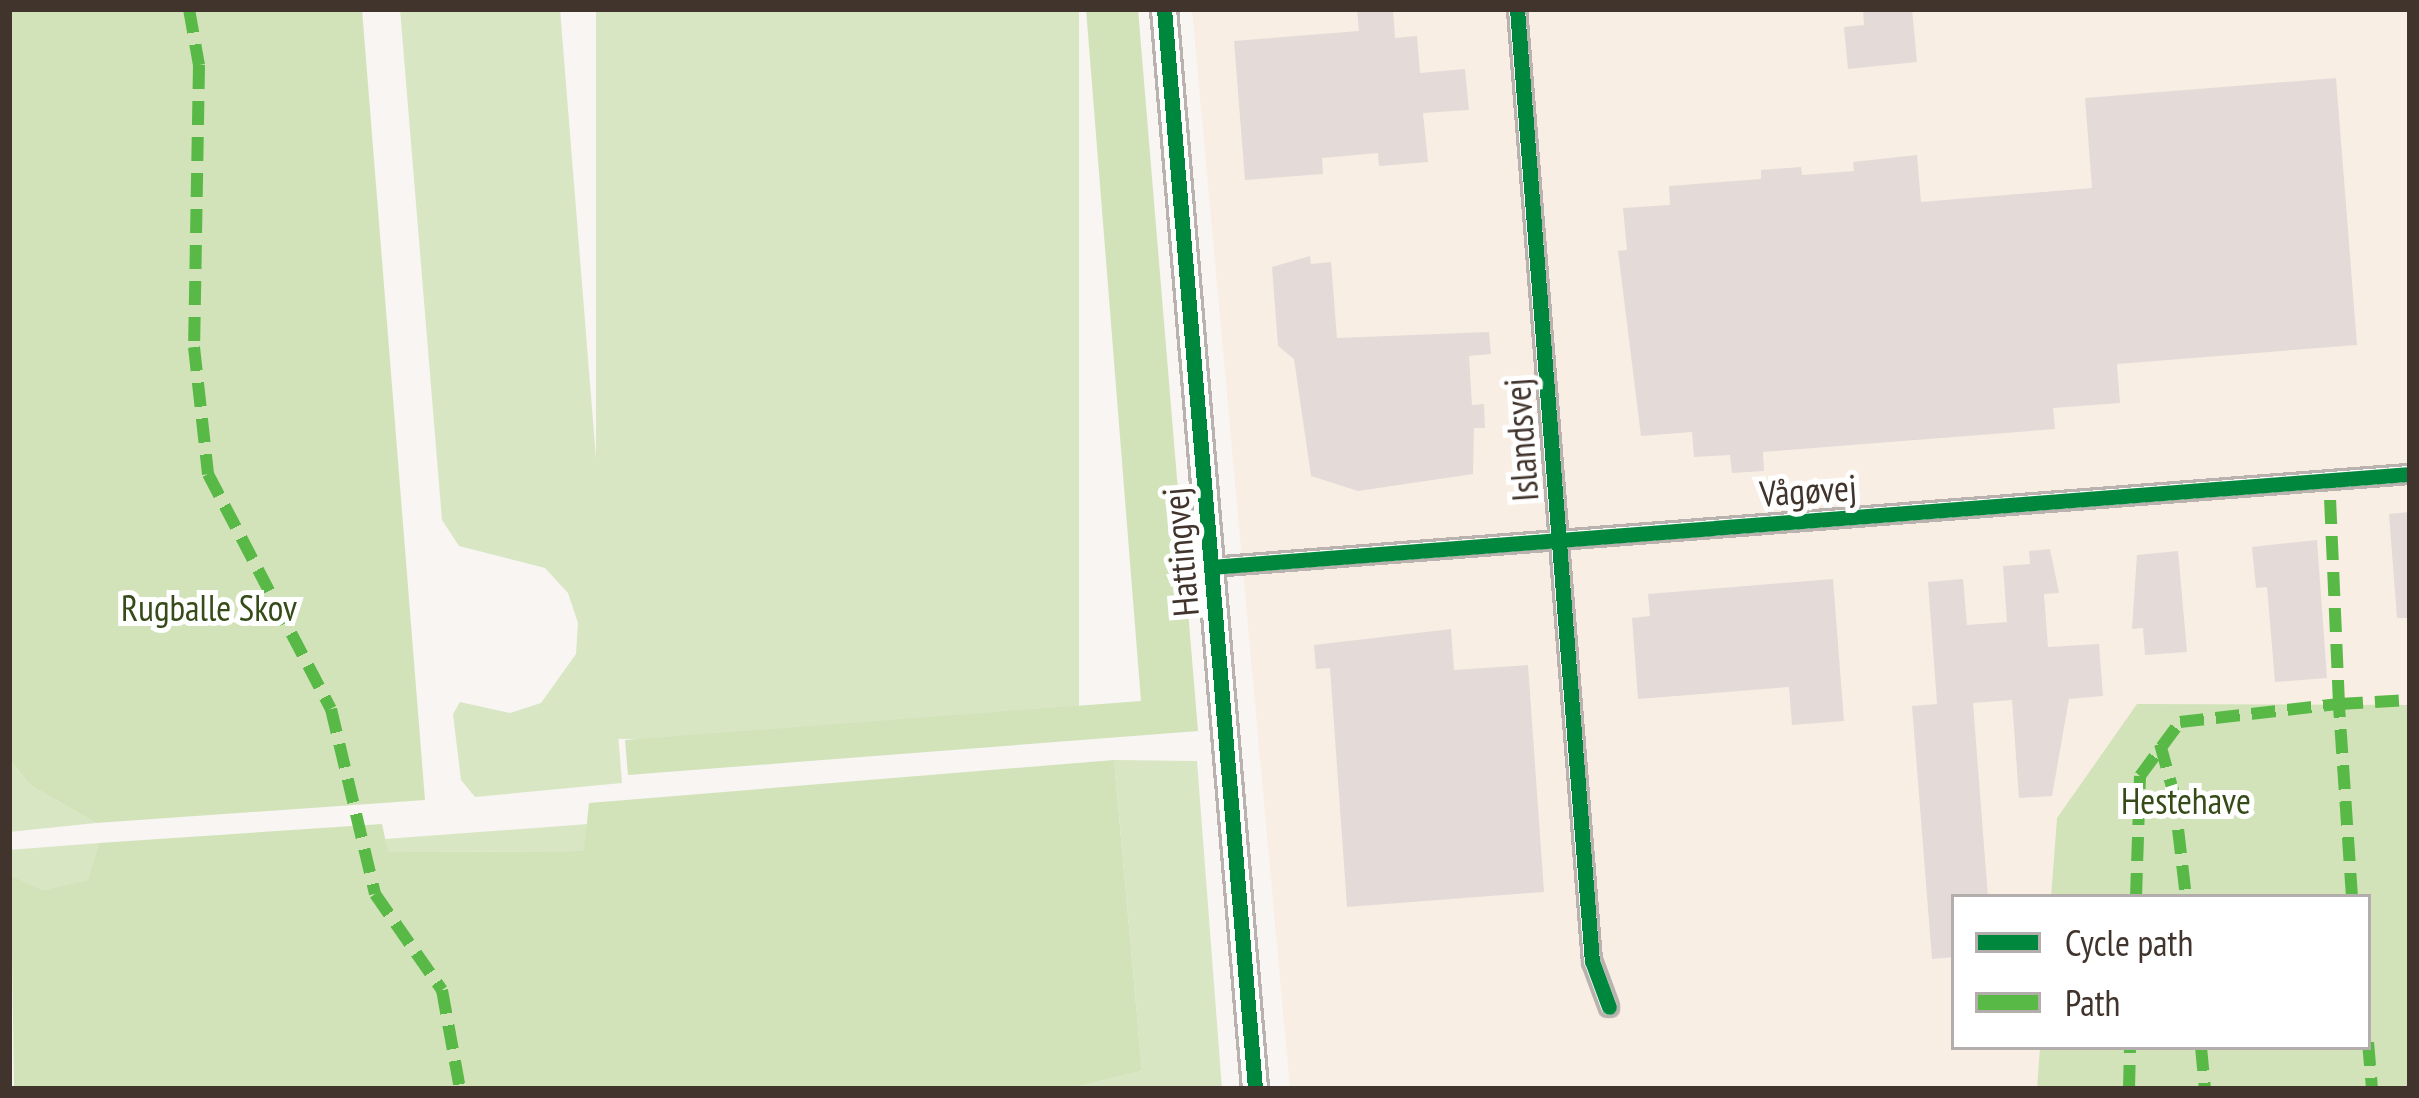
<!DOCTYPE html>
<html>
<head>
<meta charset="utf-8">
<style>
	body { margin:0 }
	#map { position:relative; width:2419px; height:1098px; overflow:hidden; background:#f8f5f3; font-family:"PT Sans Narrow",sans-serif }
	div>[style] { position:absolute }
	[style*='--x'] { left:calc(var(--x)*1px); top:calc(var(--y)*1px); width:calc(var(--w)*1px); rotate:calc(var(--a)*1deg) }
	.industrial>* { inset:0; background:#f8eee3 }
	.green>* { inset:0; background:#d8e6c3; transform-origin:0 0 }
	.forest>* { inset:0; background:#d2e3ba }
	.building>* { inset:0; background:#e4dbd8 }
	.roads { filter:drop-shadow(3px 0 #b9b2ae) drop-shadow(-3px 0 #b9b2ae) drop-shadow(0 3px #b9b2ae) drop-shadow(0 -3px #b9b2ae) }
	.street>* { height:16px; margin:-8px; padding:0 8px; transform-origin:8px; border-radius:8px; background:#fefefd }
	.secondary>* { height:24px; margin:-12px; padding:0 12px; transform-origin:12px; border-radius:12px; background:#fefefd }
	.quiet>* { height:12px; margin-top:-6px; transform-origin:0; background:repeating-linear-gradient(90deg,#58b947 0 24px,transparent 0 36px) }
	.cycleway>* { height:15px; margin:-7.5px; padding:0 7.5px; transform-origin:7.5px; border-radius:7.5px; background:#00873e }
	span { translate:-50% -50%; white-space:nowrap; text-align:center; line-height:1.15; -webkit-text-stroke:10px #fff; paint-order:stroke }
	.street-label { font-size:36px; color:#41342d }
	.park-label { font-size:36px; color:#364b18 }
	.frame { position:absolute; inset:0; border:12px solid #41342d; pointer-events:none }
	.legend { position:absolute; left:1951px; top:894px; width:420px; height:156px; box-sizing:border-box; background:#fff; border:3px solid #b3aeab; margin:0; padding:15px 21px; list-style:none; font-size:36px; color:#41342d }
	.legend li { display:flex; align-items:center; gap:24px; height:60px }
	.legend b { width:60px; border:3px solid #b3aeab }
</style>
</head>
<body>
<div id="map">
	<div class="industrial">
		<div style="clip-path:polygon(1192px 9px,2410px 9px,2410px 705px,2358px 708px,2057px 818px,2051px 897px,1954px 897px,1954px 1047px,2040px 1047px,2037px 1089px,1290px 1089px)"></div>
	</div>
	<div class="green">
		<div style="clip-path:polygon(400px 9px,560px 9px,622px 783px,475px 797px,461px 780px,453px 714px,460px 702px,510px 713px,541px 703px,576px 654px,578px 623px,568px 593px,545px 568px,459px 546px,442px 520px)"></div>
		<div style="left:596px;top:9px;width:483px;height:730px"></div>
		<div style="clip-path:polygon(9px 759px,30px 785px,96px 823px,9px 832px)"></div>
		<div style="clip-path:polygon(1114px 760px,1197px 761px,1222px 1089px,1067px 1089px,1142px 1071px)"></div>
		<div style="clip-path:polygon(588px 824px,585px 851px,387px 852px,385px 839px)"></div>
		<div style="clip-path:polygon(99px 843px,89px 880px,42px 890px,9px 881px,9px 850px)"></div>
	</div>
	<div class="forest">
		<div style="clip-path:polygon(9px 9px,362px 9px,425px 800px,96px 823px,30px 785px,9px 759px)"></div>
		<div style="clip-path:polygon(1086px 9px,1138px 9px,1198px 731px,628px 775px,625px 740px,1141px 701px)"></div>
		<div style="clip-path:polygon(2137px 704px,2410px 705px,2410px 1089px,2037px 1089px,2040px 1047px,2368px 1047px,2368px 897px,2051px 897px,2057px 818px)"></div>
		<div style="clip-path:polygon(1114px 760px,1142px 1071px,1067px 1089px,14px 1089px,11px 876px,42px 890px,88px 880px,99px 843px,382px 824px,388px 852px,584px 851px,589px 803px)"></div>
	</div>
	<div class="building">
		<div style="clip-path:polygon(1357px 9px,1393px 9px,1395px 38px,1417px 36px,1420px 73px,1465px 69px,1469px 110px,1423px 113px,1428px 162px,1379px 166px,1378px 153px,1322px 158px,1323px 174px,1245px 180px,1234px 41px,1359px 31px)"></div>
		<div style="clip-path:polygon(1863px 9px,1912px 9px,1917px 62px,1848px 69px,1844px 27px,1864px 25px)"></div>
		<div style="clip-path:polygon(2336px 78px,2357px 345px,2117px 364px,2120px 403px,2053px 408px,2055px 429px,1763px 452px,1764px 471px,1732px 473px,1730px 455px,1694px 457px,1692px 432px,1641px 436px,1618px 251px,1627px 250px,1623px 208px,1670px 205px,1669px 186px,1761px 179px,1761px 170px,1801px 167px,1802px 175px,1854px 171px,1853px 162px,1917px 155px,1921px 202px,2092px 188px,2085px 98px)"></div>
		<div style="clip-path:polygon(1310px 256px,1311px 264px,1331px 262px,1337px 338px,1489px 332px,1491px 354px,1469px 356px,1472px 405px,1484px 404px,1485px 428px,1474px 428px,1473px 474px,1358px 491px,1311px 476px,1294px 359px,1278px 346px,1272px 267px)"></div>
		<div style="clip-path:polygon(2410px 512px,2410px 618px,2397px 618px,2389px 514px)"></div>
		<div style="clip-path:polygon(2317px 540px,2327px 678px,2275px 682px,2267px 587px,2256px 588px,2252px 547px)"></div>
		<div style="clip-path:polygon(2050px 549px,2059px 593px,2044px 594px,2048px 647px,2099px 644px,2103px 696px,2069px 699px,2052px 796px,2019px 798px,2012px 700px,1973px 703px,1988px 897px,1954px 897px,1954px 957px,1932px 959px,1912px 706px,1937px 704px,1928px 582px,1963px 579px,1967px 625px,2007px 622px,2003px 566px,2030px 564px,2029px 551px)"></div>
		<div style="clip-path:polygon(2178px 551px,2187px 652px,2145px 655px,2143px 628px,2132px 629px,2137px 555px)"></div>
		<div style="clip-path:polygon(1833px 579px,1844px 721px,1792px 725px,1789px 687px,1638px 699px,1632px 618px,1650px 616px,1648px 594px)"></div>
		<div style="clip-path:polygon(1451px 629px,1454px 670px,1528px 665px,1544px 892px,1347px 907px,1330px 668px,1316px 669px,1314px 645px)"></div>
	</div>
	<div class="roads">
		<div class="street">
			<div style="--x:1517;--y:9;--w:955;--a:85.5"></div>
			<div style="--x:1592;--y:961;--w:49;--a:69.7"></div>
			<div style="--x:1211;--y:567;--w:1203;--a:-4.44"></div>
		</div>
		<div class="secondary">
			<div style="--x:1164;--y:9;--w:1084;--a:85.18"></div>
		</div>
	</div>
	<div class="quiet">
		<div style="--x:189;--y:9;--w:57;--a:79.9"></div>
		<div style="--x:199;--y:65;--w:282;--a:91"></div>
		<div style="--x:194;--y:347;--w:128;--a:83.7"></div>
		<div style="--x:208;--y:474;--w:265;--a:62.4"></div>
		<div style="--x:331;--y:709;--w:190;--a:76.6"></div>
		<div style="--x:375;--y:894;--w:117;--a:55.1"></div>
		<div style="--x:442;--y:990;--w:101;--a:79.7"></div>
		<div style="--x:2160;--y:744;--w:52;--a:74.4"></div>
		<div style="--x:2174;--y:794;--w:104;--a:83.4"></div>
		<div style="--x:2136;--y:897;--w:121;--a:-88.1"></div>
		<div style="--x:2140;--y:776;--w:67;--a:-53.5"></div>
		<div style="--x:2180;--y:722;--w:160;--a:-6.5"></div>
		<div style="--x:2339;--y:704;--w:226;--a:-92.5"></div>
		<div style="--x:2352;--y:897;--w:193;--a:-93.9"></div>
		<div style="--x:2339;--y:704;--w:71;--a:-3.2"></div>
		<div style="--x:2368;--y:1042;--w:47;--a:85.1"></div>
		<div style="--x:2201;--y:1047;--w:42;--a:84.6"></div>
		<div style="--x:2129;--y:1089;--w:42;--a:-88.6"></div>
	</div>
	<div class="cycleway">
		<div style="--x:1164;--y:9;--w:1084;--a:85.18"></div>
		<div style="--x:1517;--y:9;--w:955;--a:85.5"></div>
		<div style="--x:1592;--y:961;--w:49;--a:69.7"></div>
		<div style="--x:1211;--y:567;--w:1203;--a:-4.44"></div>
	</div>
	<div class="street-label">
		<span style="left:1521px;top:440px;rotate:-94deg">Islandsvej</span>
		<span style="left:1808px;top:490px;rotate:-4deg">Vågøvej</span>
		<span style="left:1180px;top:552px;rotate:-95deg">Hattingvej</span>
	</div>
	<div class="park-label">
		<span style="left:209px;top:608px">Rugballe Skov</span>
		<span style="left:2186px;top:801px">Hestehave</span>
	</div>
	<div class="frame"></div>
	<ul class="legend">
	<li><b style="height:15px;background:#00873e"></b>Cycle path</li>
	<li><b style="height:15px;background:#58b947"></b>Path</li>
	</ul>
</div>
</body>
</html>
